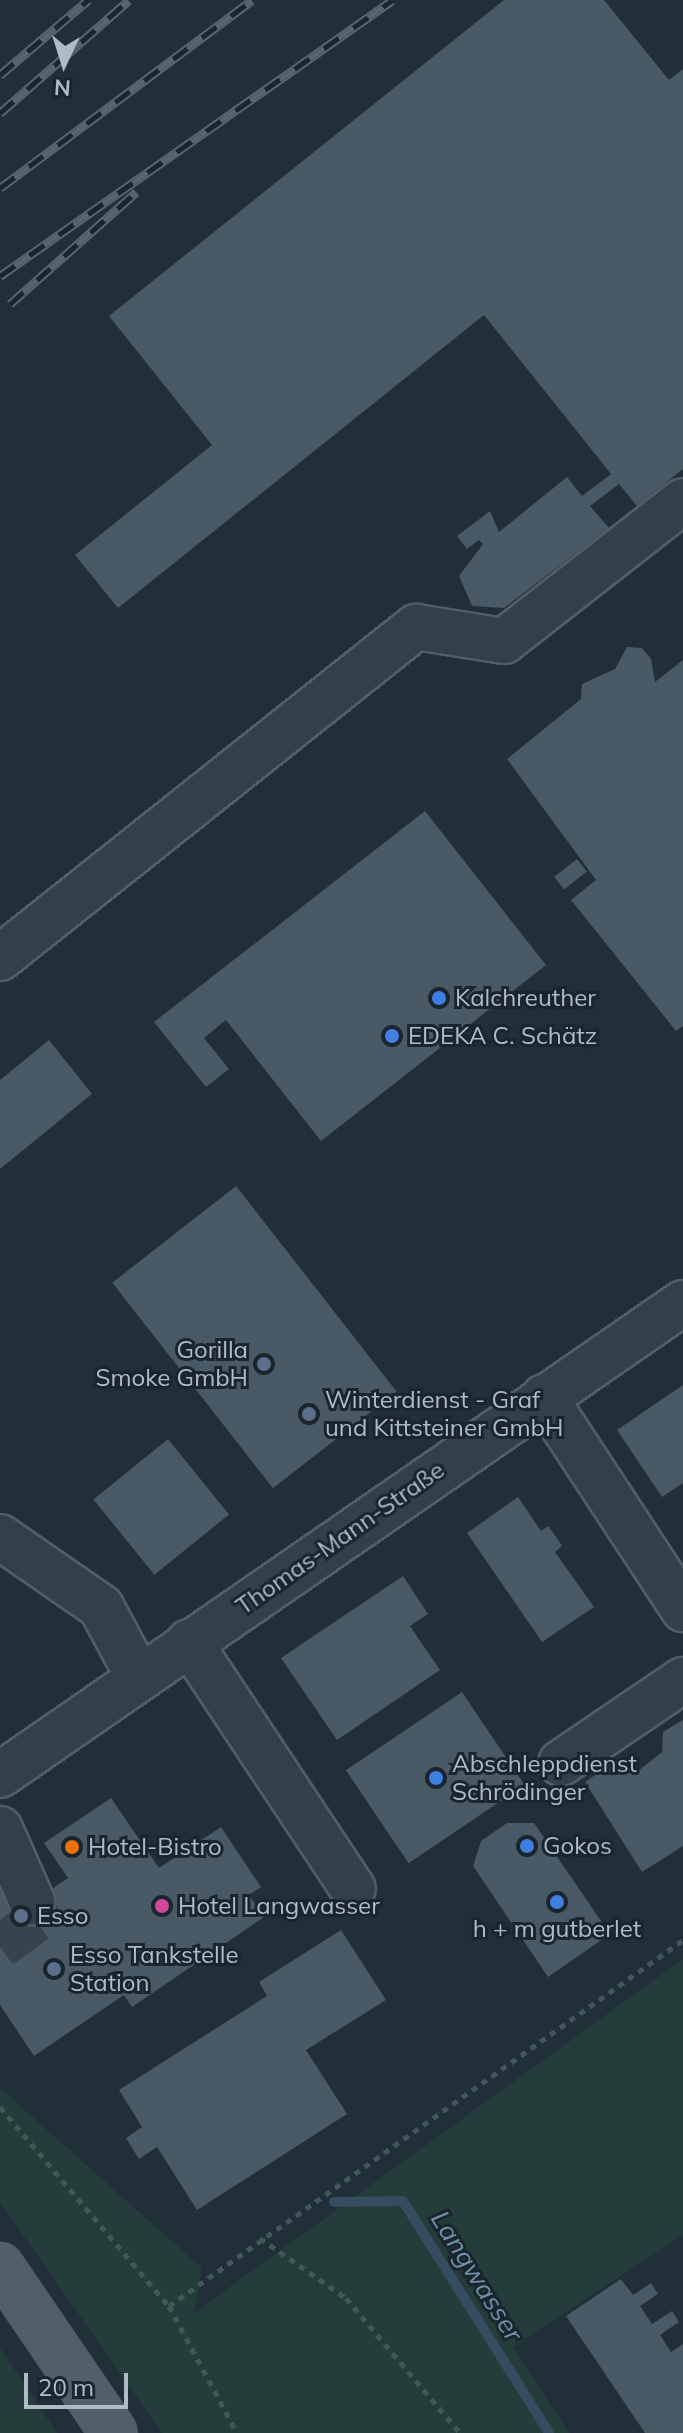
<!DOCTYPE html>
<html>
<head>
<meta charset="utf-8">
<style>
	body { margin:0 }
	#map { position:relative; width:683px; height:2433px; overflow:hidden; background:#212f39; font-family:Mulish,sans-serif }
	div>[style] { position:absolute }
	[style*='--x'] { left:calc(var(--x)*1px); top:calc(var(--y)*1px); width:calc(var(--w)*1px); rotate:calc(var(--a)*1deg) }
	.green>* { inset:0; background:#243c3a }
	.stream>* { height:10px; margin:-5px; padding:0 5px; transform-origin:5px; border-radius:5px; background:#344d60 }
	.building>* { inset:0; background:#495965; transform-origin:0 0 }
	.minor-tunnel>* { height:44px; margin-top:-22px; transform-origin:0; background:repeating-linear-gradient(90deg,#36444e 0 44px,transparent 0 66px) }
	.path>* { height:5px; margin-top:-2.5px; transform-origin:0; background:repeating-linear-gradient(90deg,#425858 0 6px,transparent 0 12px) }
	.roads { filter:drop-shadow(2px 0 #525e67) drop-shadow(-2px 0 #525e67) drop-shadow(0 2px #525e67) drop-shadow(0 -2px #525e67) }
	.minor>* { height:44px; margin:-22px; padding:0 22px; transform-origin:22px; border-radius:22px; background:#344049 }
	.major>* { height:44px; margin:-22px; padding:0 22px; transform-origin:22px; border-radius:22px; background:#525f69 }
	.rail>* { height:9px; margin-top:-4.5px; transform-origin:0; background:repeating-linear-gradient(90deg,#1a252e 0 18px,#566570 0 36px); box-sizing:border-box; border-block:2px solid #566570 }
	.dots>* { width:22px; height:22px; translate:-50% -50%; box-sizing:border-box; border:4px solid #1a252e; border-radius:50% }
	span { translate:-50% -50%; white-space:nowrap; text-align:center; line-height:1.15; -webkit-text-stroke:6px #1a252e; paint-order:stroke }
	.poi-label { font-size:24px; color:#afbbc6 }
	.left { translate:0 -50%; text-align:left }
	.right { translate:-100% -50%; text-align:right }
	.street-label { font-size:24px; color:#afbbc6 }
	.water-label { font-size:26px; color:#6f91aa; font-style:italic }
	.north { position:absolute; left:24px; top:24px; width:80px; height:80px; -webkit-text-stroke:6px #1a252e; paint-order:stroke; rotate:184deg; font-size:22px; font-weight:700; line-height:32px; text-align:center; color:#afbbc6 }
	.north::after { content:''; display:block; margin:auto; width:28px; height:36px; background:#afbbc6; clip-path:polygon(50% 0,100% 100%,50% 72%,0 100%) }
	.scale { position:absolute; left:24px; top:2373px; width:104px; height:36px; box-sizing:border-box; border:4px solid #afbbc6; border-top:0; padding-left:10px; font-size:24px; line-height:28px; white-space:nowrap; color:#afbbc6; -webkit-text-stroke:6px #1a252e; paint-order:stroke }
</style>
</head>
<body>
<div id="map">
	<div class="green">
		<div style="clip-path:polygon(683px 1959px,683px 2235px,513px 2347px,569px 2433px,162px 2433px,0 2202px,0 2088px,202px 2268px,194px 2313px)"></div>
		<div style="clip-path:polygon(0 2348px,7px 2358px,57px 2433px,0 2433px)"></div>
	</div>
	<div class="stream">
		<div style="--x:334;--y:2202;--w:69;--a:-0.8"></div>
		<div style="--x:403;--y:2201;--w:274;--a:57.8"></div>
	</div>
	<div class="building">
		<div style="clip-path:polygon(504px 0,604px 0,669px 80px,683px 69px,683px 469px,637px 506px,619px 484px,590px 506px,609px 528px,504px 608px,472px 606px,459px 576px,483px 544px,479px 540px,467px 549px,457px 536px,490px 511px,499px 532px,567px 477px,582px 496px,611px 474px,484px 315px,118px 608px,75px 555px,212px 445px,109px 316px)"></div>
		<div style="clip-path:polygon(627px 647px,642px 648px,651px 659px,655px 682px,683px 660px,683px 1026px,676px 1031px,571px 900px,596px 880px,507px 759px,581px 699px,582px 684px,615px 669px)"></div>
		<div style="clip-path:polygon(425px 811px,546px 965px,321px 1141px,226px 1020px,204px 1038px,229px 1069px,206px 1087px,154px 1022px)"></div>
		<div style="left:577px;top:859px;width:16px;height:29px;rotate:52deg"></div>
		<div style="clip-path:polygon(49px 1040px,92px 1094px,0 1169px,0 1080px)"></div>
		<div style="left:236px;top:1186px;width:261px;height:157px;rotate:52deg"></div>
		<div style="clip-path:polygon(683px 1385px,683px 1483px,662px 1497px,617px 1430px)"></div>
		<div style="left:168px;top:1439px;width:97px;height:96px;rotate:51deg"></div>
		<div style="clip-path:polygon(518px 1497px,541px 1531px,548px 1526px,557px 1538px,562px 1546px,555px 1552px,594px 1607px,542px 1642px,467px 1533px)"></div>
		<div style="clip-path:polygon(403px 1576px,428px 1614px,410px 1626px,440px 1670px,337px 1740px,281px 1658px)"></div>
		<div style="left:462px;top:1692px;width:112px;height:140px;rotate:56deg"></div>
		<div style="clip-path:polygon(683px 1720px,683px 1846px,642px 1872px,585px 1782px,621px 1757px,633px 1775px,662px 1752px,663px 1732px)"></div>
		<div style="clip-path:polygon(111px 1798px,159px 1868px,221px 1827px,261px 1887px,249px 1895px,264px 1917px,132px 2007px,124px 1995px,34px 2056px,0 2005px,0 1885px,21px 1910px,68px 1878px,44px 1843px)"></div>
		<div style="clip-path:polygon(507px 1823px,534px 1823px,610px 1934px,548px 1977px,473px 1866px,481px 1841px)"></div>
		<div style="clip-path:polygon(341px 1930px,386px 2000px,306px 2050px,347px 2114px,197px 2210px,157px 2147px,139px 2159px,126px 2138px,142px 2127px,119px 2090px,267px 1996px,259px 1982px)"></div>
		<div style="clip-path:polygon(621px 2279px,633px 2295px,651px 2283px,658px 2294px,640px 2306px,652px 2324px,672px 2311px,679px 2322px,660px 2335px,671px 2352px,683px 2344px,683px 2433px,645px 2433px,566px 2316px)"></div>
	</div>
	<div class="minor-tunnel">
		<div style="--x:0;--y:1947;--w:47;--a:-36.4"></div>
		<div style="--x:38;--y:1919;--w:18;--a:-109"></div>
	</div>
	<div class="path">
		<div style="--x:0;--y:2107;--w:261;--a:49.7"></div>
		<div style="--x:169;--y:2306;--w:144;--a:61.8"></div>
		<div style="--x:260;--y:2238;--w:105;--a:34.9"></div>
		<div style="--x:346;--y:2298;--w:177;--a:49.8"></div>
		<div style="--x:169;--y:2306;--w:631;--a:-35.45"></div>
	</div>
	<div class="roads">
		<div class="minor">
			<div style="--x:0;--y:958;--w:532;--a:-38.51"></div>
			<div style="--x:416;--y:627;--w:89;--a:9"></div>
			<div style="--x:504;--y:641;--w:227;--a:-38"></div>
			<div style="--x:544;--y:1397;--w:254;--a:56.7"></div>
			<div style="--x:0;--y:1537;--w:123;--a:34.7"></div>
			<div style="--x:101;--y:1607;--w:81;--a:61.8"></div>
			<div style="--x:189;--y:1642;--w:296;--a:56.4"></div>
			<div style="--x:561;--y:1763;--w:148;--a:-34.2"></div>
			<div style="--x:0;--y:1775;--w:830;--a:-34.65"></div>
			<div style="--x:0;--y:1829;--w:80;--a:66.3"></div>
		</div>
		<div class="major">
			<div style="--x:0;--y:2266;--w:202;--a:55.7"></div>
		</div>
	</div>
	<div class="rail">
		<div style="--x:0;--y:75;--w:116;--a:-40.4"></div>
		<div style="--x:0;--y:113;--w:171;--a:-41.2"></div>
		<div style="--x:0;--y:188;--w:314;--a:-36.7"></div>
		<div style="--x:0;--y:276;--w:479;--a:-35.1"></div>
		<div style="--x:10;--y:304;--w:169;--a:-41.6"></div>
	</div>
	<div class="dots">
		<div style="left:439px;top:998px;background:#3f7fe0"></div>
		<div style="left:392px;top:1036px;background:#3f7fe0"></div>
		<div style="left:264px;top:1364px;background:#5c6f8a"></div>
		<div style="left:309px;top:1414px;background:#5c6f8a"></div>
		<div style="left:436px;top:1778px;background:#3f7fe0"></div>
		<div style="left:527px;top:1846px;background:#3f7fe0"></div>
		<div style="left:72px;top:1847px;background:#e8710a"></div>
		<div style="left:557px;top:1902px;background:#3f7fe0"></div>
		<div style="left:162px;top:1906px;background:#d1479c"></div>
		<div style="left:21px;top:1916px;background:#5c6f8a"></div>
		<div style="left:54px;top:1969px;background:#5c6f8a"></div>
	</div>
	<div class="poi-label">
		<span class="left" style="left:455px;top:998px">Kalchreuther</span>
		<span class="left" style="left:408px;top:1036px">EDEKA C. Schätz</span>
		<span class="right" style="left:248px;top:1364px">Gorilla<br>Smoke GmbH</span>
		<span class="left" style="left:325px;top:1414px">Winterdienst - Graf<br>und Kittsteiner GmbH</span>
		<span class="left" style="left:452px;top:1778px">Abschleppdienst<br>Schrödinger</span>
		<span class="left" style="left:543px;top:1846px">Gokos</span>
		<span class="left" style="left:88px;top:1847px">Hotel-Bistro</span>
		<span class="left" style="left:178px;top:1906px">Hotel Langwasser</span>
		<span class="left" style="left:37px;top:1916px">Esso</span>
		<span style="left:557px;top:1929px">h + m gutberlet</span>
		<span class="left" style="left:70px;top:1969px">Esso Tankstelle<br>Station</span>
	</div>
	<div class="street-label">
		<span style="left:340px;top:1538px;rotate:-35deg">Thomas-Mann-Straße</span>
	</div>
	<div class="water-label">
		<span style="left:477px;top:2276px;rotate:58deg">Langwasser</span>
	</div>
	<div class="north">N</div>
	<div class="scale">20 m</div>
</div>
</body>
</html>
